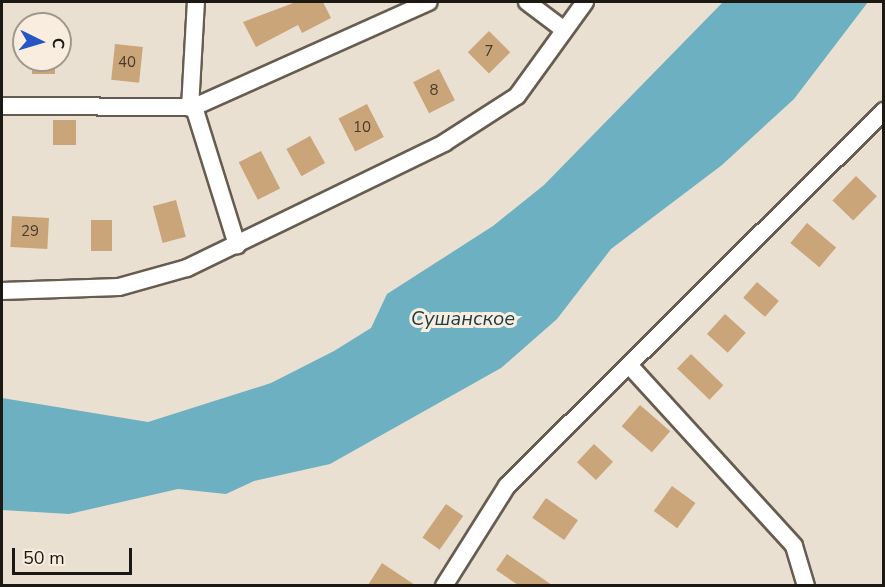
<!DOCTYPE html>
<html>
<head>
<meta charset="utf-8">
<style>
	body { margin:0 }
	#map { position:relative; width:885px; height:587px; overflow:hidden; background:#eae0d1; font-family:"Nunito Sans",sans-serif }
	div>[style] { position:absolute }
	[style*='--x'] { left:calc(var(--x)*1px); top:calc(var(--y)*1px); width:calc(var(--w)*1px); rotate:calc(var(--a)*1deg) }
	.water>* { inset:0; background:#6cb0c1 }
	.building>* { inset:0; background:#c9a579; transform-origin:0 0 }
	.roads { filter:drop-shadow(2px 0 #665d50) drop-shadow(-2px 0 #665d50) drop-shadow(0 2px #665d50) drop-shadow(0 -2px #665d50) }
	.minor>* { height:16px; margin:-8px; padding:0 8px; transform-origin:8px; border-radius:8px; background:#fff }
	span { translate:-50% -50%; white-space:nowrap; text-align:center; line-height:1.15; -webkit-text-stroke:6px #f8eddf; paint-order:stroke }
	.number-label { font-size:15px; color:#473b2c }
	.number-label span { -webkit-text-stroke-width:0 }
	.water-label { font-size:20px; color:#1b3c44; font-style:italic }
	.frame { position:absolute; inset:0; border:3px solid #1c1813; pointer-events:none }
	.north { position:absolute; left:12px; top:12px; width:60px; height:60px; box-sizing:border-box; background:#f8eddf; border:2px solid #a0988d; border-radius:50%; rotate:95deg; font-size:16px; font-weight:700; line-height:24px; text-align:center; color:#1c1813 }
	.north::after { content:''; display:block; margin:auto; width:21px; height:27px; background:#2756c4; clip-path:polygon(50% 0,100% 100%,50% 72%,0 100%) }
	.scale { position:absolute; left:12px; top:548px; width:120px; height:27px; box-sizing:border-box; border:3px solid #1c1813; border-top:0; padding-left:8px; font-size:18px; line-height:21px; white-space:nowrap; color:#1c1813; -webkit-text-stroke:4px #f8eddf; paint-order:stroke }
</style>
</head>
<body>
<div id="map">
	<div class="water">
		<div style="clip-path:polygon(723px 2px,868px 2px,794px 99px,722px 165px,611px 249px,557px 319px,501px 368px,330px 464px,254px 481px,226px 494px,178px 489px,69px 514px,2px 510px,2px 398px,148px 422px,271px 383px,334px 351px,371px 328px,387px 294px,493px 226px,544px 185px)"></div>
	</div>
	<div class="building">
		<div style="clip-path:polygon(296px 2px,323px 2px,331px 18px,302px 33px,298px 25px,256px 47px,243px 22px)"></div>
		<div style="left:489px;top:31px;width:30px;height:30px;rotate:45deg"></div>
		<div style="left:115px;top:44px;width:28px;height:36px;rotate:6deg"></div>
		<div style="left:32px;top:60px;width:23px;height:14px"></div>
		<div style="left:439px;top:69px;width:35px;height:29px;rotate:63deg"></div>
		<div style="left:367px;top:104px;width:37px;height:32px;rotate:63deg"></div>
		<div style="left:53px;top:120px;width:23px;height:25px"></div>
		<div style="left:310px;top:136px;width:31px;height:27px;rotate:61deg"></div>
		<div style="left:261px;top:151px;width:42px;height:25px;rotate:63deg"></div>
		<div style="left:856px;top:176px;width:29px;height:34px;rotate:44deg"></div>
		<div style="left:176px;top:200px;width:38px;height:24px;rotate:75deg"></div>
		<div style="left:12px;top:216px;width:37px;height:31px;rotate:3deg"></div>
		<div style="left:91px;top:220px;width:21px;height:31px"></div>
		<div style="left:807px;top:223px;width:38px;height:26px;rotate:40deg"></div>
		<div style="left:757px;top:282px;width:29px;height:21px;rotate:41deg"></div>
		<div style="left:725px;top:314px;width:28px;height:27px;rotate:42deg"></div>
		<div style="left:691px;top:354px;width:45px;height:20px;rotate:44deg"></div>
		<div style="left:640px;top:405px;width:40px;height:28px;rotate:41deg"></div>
		<div style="left:594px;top:444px;width:26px;height:25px;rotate:43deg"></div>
		<div style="left:672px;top:486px;width:29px;height:31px;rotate:36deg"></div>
		<div style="left:546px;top:498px;width:39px;height:24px;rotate:35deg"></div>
		<div style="left:446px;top:504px;width:21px;height:41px;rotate:35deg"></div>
		<div style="clip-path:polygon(507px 554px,552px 585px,518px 585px,496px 570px)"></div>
		<div style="clip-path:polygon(382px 563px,415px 585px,368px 585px)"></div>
	</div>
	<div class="roads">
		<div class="minor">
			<div style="--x:527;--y:2;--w:45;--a:36.9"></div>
			<div style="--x:2;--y:106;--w:192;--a:0.3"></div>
			<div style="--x:194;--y:107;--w:257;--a:-24.1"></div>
			<div style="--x:194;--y:107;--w:145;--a:72.7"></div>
			<div style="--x:190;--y:108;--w:106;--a:-86.8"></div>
			<div style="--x:2;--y:291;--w:117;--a:-2"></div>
			<div style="--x:119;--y:287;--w:71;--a:-15.6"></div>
			<div style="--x:187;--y:268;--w:286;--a:-25.9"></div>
			<div style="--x:444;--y:143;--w:87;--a:-32.8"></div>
			<div style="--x:517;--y:96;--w:116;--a:-54.1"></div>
			<div style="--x:629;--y:365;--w:245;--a:47.6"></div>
			<div style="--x:794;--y:546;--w:42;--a:73.3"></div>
			<div style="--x:444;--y:586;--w:118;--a:-57.8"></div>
			<div style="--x:507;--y:486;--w:532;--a:-44.85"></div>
		</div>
	</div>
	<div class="number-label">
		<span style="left:489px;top:52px">7</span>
		<span style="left:127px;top:63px">40</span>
		<span style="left:434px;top:91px">8</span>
		<span style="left:362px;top:128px">10</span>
		<span style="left:30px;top:232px">29</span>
	</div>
	<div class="water-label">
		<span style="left:463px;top:318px">Сушанское</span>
	</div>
	<div class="frame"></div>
	<div class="north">С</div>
	<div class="scale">50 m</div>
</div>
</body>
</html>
